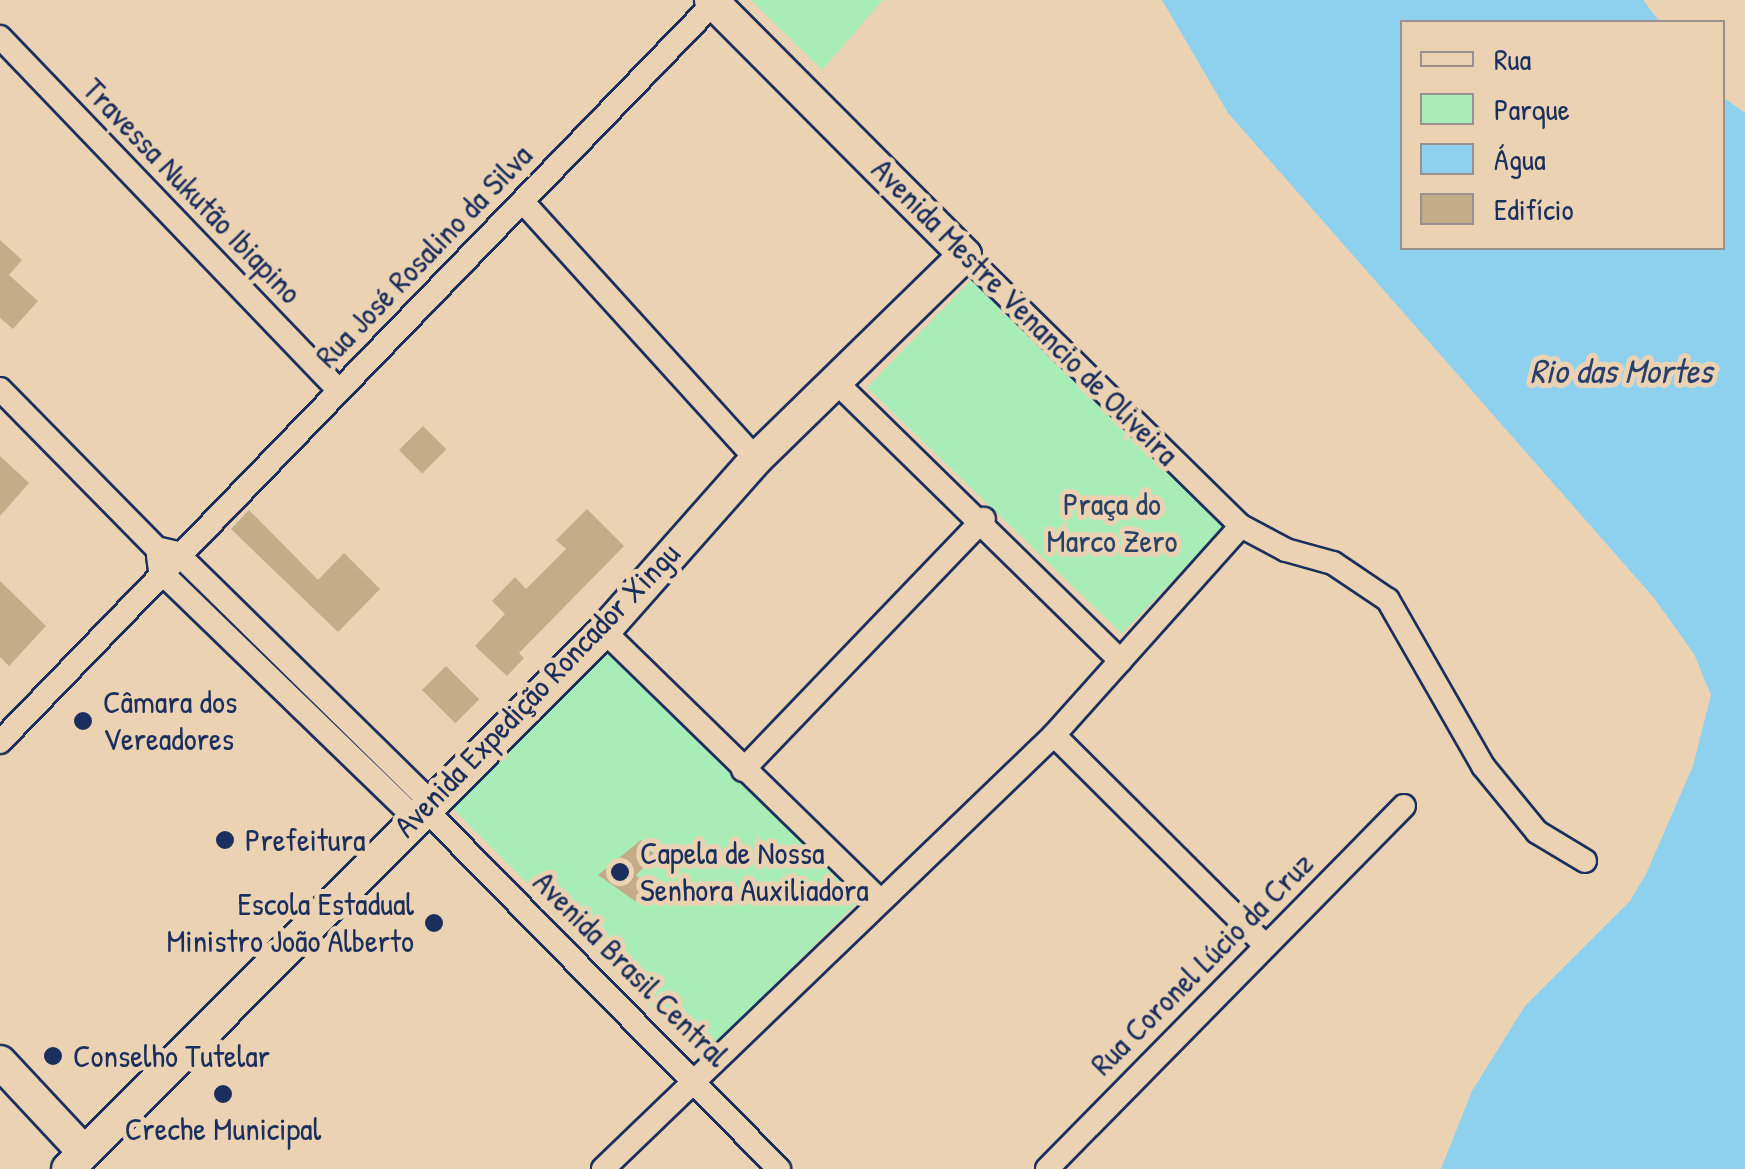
<!DOCTYPE html>
<html>
<head>
<meta charset="utf-8">
<style>
	body { margin:0 }
	#map { position:relative; width:1745px; height:1169px; overflow:hidden; background:#ebd2b2; font-family:"Patrick Hand",sans-serif }
	div>[style] { position:absolute }
	[style*='--x'] { left:calc(var(--x)*1px); top:calc(var(--y)*1px); width:calc(var(--w)*1px); rotate:calc(var(--a)*1deg) }
	.green>* { inset:0; background:#a8edb8; transform-origin:0 0 }
	.water>* { inset:0; background:#8dd1ee }
	.building>* { inset:0; background:#c2ad88; transform-origin:0 0 }
	.roads { filter:drop-shadow(2px 0 #1b2f5e) drop-shadow(-2px 0 #1b2f5e) drop-shadow(0 2px #1b2f5e) drop-shadow(0 -2px #1b2f5e) }
	.street>* { height:22px; margin:-11px; padding:0 11px; transform-origin:11px; border-radius:11px; background:#ebd2b2 }
	.secondary>* { height:32px; margin:-16px; padding:0 16px; transform-origin:16px; border-radius:16px; background:#ebd2b2 }
	.dots>* { width:28px; height:28px; translate:-50% -50%; box-sizing:border-box; border:5px solid #ebd2b2; border-radius:50% }
	span { translate:-50% -50%; white-space:nowrap; text-align:center; line-height:1.15; -webkit-text-stroke:10px #ebd2b2; paint-order:stroke }
	.street-label { font-size:32px; color:#1b2f5e }
	.park-label { font-size:32px; color:#294267 }
	.poi-label { font-size:32px; color:#1b2f5e }
	.left { translate:0 -50%; text-align:left }
	.right { translate:-100% -50%; text-align:right }
	.water-label { font-size:35px; color:#263f6c; font-style:italic }
	.legend { position:absolute; left:1400px; top:20px; width:325px; height:230px; box-sizing:border-box; background:#ebd2b2; border:2px solid #989190; margin:0; padding:12px 18px; list-style:none; font-size:30px; color:#1b2f5e }
	.legend li { display:flex; align-items:center; gap:20px; height:50px }
	.legend b { width:50px; border:2px solid #989190 }
</style>
</head>
<body>
<div id="map">
	<div class="green">
		<div style="clip-path:polygon(751px 0,883px 0,822px 70px)"></div>
		<div style="left:972px;top:279px;width:354px;height:151px;rotate:44deg"></div>
		<div style="left:607px;top:642px;width:361px;height:227px;rotate:45deg"></div>
	</div>
	<div class="water">
		<div style="clip-path:polygon(1162px 0,1643px 0,1660px 22px,1402px 22px,1402px 248px,1722px 248px,1723px 97px,1745px 113px,1745px 1169px,1441px 1169px,1472px 1091px,1525px 1006px,1630px 901px,1646px 874px,1693px 766px,1711px 695px,1694px 654px,1654px 598px,1228px 113px)"></div>
	</div>
	<div class="building">
		<div style="clip-path:polygon(0 240px,22px 260px,9px 275px,38px 301px,13px 329px,0 318px)"></div>
		<div style="left:423px;top:426px;width:33px;height:34px;rotate:45deg"></div>
		<div style="clip-path:polygon(0 456px,29px 483px,0 516px)"></div>
		<div style="clip-path:polygon(587px 509px,624px 546px,519px 653px,524px 658px,507px 676px,475px 646px,505px 614px,492px 601px,515px 577px,526px 589px,566px 549px,556px 540px)"></div>
		<div style="clip-path:polygon(249px 510px,318px 580px,344px 553px,380px 589px,338px 632px,231px 529px)"></div>
		<div style="clip-path:polygon(0 581px,46px 626px,9px 666px,0 657px)"></div>
		<div style="left:446px;top:666px;width:47px;height:34px;rotate:45deg"></div>
		<div style="clip-path:polygon(641px 840px,656px 856px,636px 875px,648px 888px,635px 901px,598px 875px)"></div>
	</div>
	<div class="roads">
		<div class="street">
			<div style="--x:0;--y:37;--w:489;--a:46.2"></div>
			<div style="--x:523;--y:202;--w:347;--a:47.8"></div>
			<div style="--x:965;--y:255;--w:387;--a:44.5"></div>
			<div style="--x:1241;--y:526;--w:51;--a:28.1"></div>
			<div style="--x:1286;--y:550;--w:49;--a:15.5"></div>
			<div style="--x:1333;--y:563;--w:66;--a:33.9"></div>
			<div style="--x:1388;--y:600;--w:191;--a:60.2"></div>
			<div style="--x:1483;--y:766;--w:85;--a:50.7"></div>
			<div style="--x:1537;--y:832;--w:56;--a:31.1"></div>
			<div style="--x:837;--y:383;--w:397;--a:44.4"></div>
			<div style="--x:0;--y:389;--w:223;--a:45.5"></div>
			<div style="--x:156;--y:548;--w:22;--a:13"></div>
			<div style="--x:177;--y:553;--w:352;--a:44.5"></div>
			<div style="--x:428;--y:800;--w:20;--a:70"></div>
			<div style="--x:435;--y:819;--w:491;--a:45.5"></div>
			<div style="--x:158;--y:556;--w:15;--a:82"></div>
			<div style="--x:160;--y:571;--w:352;--a:44.1"></div>
			<div style="--x:413;--y:816;--w:16;--a:7"></div>
			<div style="--x:604;--y:631;--w:384;--a:44.3"></div>
			<div style="--x:1054;--y:735;--w:299;--a:44.9"></div>
			<div style="--x:0;--y:742;--w:1028;--a:-45.99"></div>
			<div style="--x:743;--y:770;--w:348;--a:-46.2"></div>
			<div style="--x:603;--y:1169;--w:626;--a:-43.9"></div>
			<div style="--x:1054;--y:735;--w:280;--a:-48.2"></div>
			<div style="--x:1047;--y:1169;--w:509;--a:-45.48"></div>
		</div>
		<div class="secondary">
			<div style="--x:0;--y:1062;--w:123;--a:47"></div>
			<div style="--x:68;--y:1169;--w:759;--a:-45.11"></div>
			<div style="--x:604;--y:631;--w:230;--a:-48.5"></div>
			<div style="--x:756;--y:459;--w:292;--a:-44.3"></div>
			<div style="--x:965;--y:255;--w:360;--a:-134.9"></div>
		</div>
	</div>
	<div class="dots">
		<div style="left:83px;top:721px;background:#1b2f5e"></div>
		<div style="left:225px;top:840px;background:#1b2f5e"></div>
		<div style="left:620px;top:872px;background:#1b2f5e"></div>
		<div style="left:434px;top:923px;background:#1b2f5e"></div>
		<div style="left:53px;top:1056px;background:#1b2f5e"></div>
		<div style="left:223px;top:1094px;background:#1b2f5e"></div>
	</div>
	<div class="street-label">
		<span style="left:192px;top:191px;rotate:46deg">Travessa Nukutão Ibiapino</span>
		<span style="left:424px;top:256px;rotate:-46deg">Rua José Rosalino da Silva</span>
		<span style="left:1025px;top:312px;rotate:45deg">Avenida Mestre Venancio de Oliveira</span>
		<span style="left:537px;top:690px;rotate:-46deg">Avenida Expedição Roncador Xingu</span>
		<span style="left:1202px;top:964px;rotate:-45deg">Rua Coronel Lúcio da Cruz</span>
		<span style="left:631px;top:969px;rotate:45deg">Avenida Brasil Central</span>
	</div>
	<div class="park-label">
		<span style="left:1112px;top:523px">Praça do<br>Marco Zero</span>
	</div>
	<div class="poi-label">
		<span class="left" style="left:103px;top:721px">Câmara dos<br>Vereadores</span>
		<span class="left" style="left:245px;top:840px">Prefeitura</span>
		<span class="left" style="left:640px;top:872px">Capela de Nossa<br>Senhora Auxiliadora</span>
		<span class="right" style="left:414px;top:923px">Escola Estadual<br>Ministro João Alberto</span>
		<span class="left" style="left:73px;top:1056px">Conselho Tutelar</span>
		<span style="left:223px;top:1129px">Creche Municipal</span>
	</div>
	<div class="water-label">
		<span style="left:1621px;top:371px">Rio das Mortes</span>
	</div>
	<ul class="legend">
	<li><b style="height:12px;background:#ebd2b2"></b>Rua</li>
	<li><b style="height:28px;background:#a8edb8"></b>Parque</li>
	<li><b style="height:28px;background:#8dd1ee"></b>Água</li>
	<li><b style="height:28px;background:#c2ad88"></b>Edifício</li>
	</ul>
</div>
</body>
</html>
